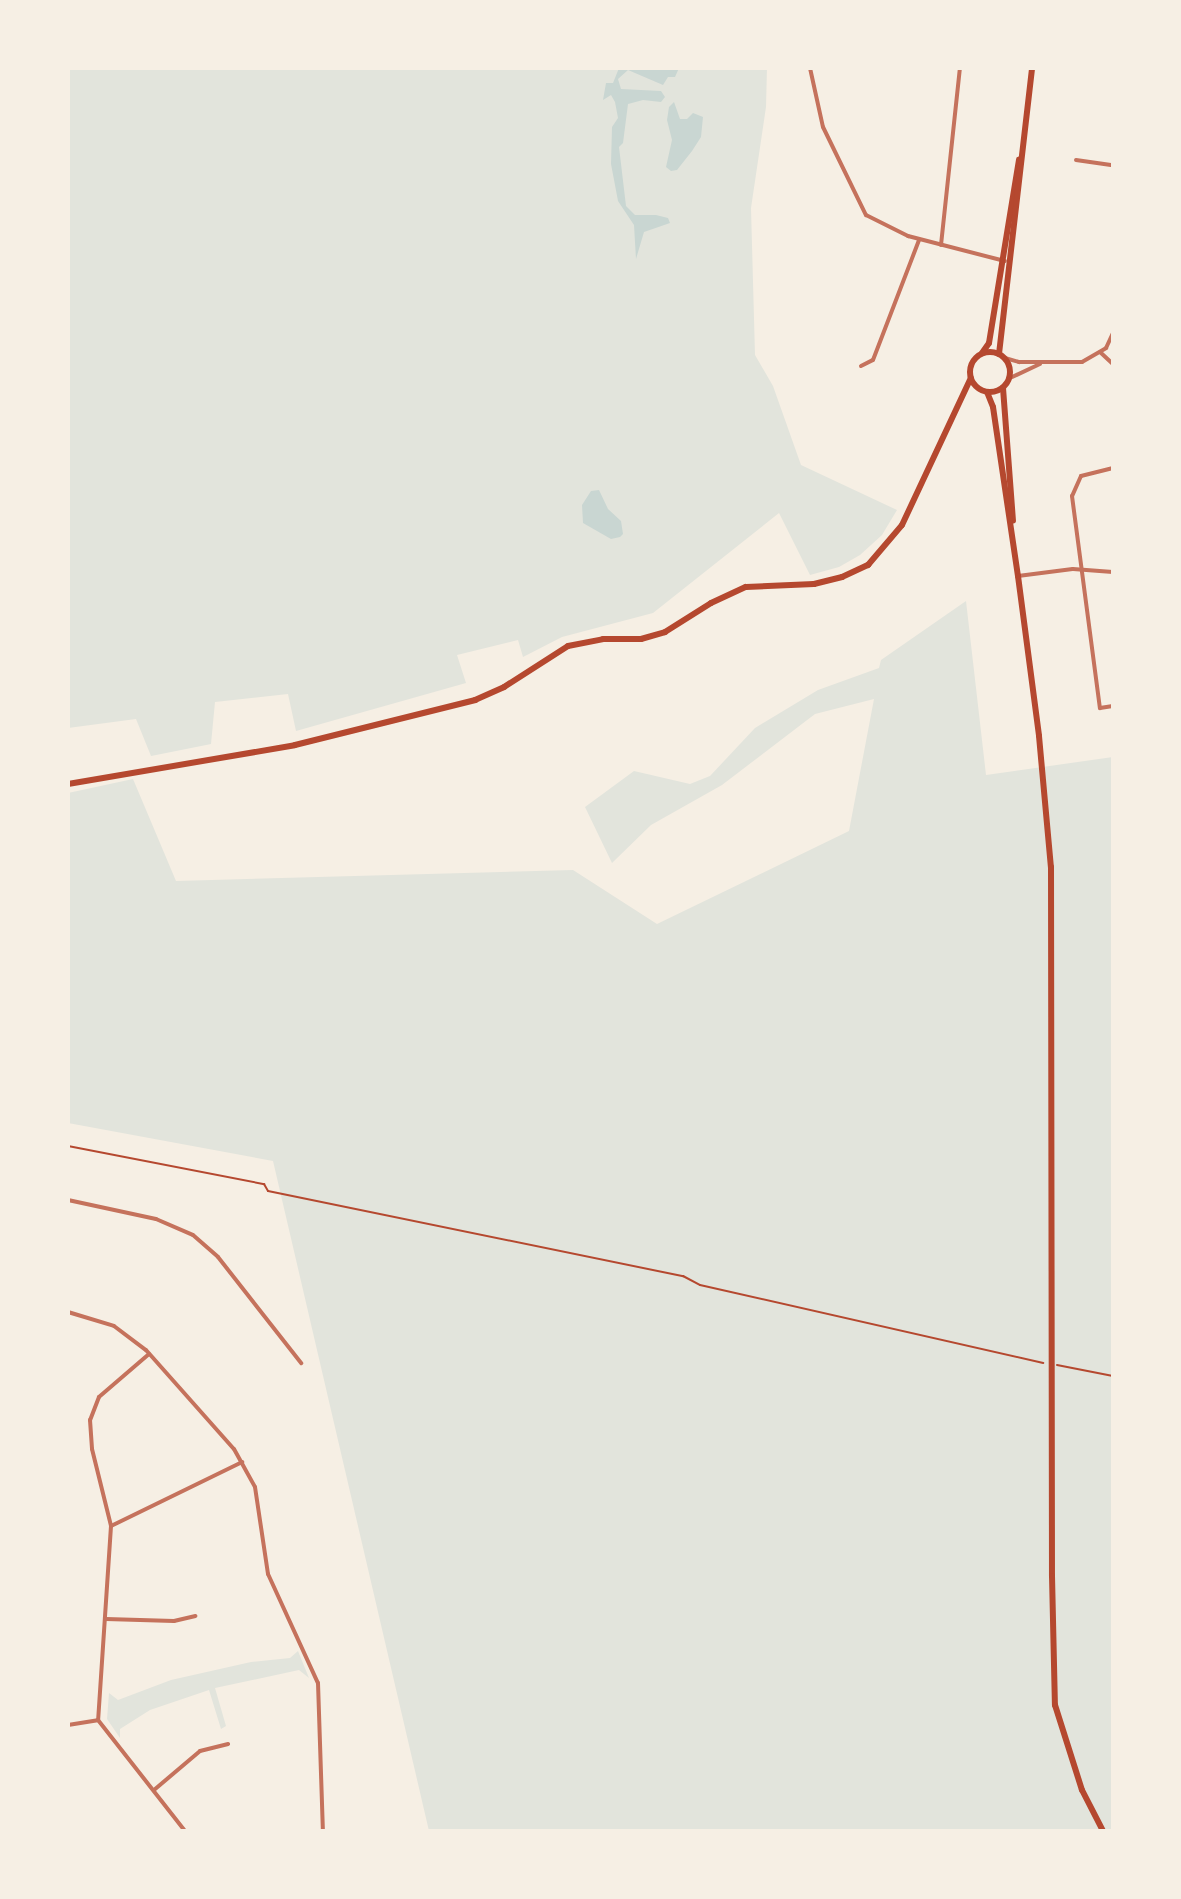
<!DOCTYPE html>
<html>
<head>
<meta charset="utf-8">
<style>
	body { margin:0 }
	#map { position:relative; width:1181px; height:1899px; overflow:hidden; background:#f6efe4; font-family:Ubuntu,sans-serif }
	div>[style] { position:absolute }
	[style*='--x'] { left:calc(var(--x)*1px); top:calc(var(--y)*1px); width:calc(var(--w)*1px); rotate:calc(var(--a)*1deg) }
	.green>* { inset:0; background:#e2e4dc }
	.water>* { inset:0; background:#c9d6d2 }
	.path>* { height:2px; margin:-1px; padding:0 1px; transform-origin:1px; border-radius:1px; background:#b5482f }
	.minor>* { height:4px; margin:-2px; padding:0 2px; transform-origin:2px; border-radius:2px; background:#c5725c }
	.secondary>* { height:6px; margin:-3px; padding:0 3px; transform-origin:3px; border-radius:3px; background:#b5482f }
	.secondary>.ring { margin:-3px; padding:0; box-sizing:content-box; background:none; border:6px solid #b5482f; border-radius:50% }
	span { translate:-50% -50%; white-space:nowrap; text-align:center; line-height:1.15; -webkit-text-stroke:8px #f6efe4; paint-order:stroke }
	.frame { position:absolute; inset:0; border:70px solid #f6efe4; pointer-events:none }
</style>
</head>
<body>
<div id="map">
	<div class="green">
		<div style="clip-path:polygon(68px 68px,767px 68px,766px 107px,751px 208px,755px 355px,773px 386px,801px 465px,897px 510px,882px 535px,860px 555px,839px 567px,810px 575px,779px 513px,653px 613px,562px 637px,523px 657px,518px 640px,457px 655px,466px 683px,296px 731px,288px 694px,215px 702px,211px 744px,151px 756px,136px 719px,68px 728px)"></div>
		<div style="clip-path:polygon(966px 601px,986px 775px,1113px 757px,1113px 1831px,429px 1831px,273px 1161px,68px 1123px,68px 793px,133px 779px,176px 881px,573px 870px,657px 924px,849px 831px,874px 699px,815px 714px,722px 785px,651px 825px,612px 863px,585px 807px,634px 771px,690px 784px,710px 776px,755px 728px,818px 690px,879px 668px,881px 660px)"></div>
		<div style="clip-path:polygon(298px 1651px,309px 1678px,299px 1670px,215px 1688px,226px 1726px,221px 1729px,209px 1690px,150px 1710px,120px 1729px,120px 1738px,107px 1719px,109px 1693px,118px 1700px,171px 1680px,251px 1662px,290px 1658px)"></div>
	</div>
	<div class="water">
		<div style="clip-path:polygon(619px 68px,679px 68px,675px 77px,668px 77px,663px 85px,628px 70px,618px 79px,621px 89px,661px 91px,665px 97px,661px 102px,643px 100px,628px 104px,623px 143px,619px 147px,626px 206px,635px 215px,656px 215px,668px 218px,670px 223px,644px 232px,636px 259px,634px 225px,618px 201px,611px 164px,612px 127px,618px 118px,615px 102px,611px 95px,603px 100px,606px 83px,613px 83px)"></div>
		<div style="clip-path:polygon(674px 102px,680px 119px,687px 119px,693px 113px,703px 117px,701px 137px,692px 151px,677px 170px,671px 171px,666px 167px,672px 140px,667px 120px,669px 107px)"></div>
		<div style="clip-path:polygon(599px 490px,608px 509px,621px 521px,623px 534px,620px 537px,611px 539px,583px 523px,582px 505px,591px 491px)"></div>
	</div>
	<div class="path">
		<div style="--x:68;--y:1146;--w:200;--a:11"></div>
		<div style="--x:264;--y:1184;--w:8;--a:60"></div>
		<div style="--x:268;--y:1191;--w:424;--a:11.6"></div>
		<div style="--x:683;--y:1276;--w:19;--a:28"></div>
		<div style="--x:700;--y:1285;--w:352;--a:12.8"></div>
		<div style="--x:1057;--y:1365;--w:57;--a:11.1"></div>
	</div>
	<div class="minor">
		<div style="--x:810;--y:68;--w:60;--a:77.6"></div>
		<div style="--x:823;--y:127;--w:98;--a:64"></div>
		<div style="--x:866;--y:215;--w:47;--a:26.6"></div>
		<div style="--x:908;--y:236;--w:100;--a:14.5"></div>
		<div style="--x:1076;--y:160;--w:37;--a:8"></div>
		<div style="--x:941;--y:245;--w:178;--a:-83.9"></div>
		<div style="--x:1100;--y:352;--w:18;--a:43"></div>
		<div style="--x:1005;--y:358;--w:15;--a:16"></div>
		<div style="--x:1019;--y:362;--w:63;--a:0"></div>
		<div style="--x:1082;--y:362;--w:28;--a:-30"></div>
		<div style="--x:1106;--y:348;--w:17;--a:-65"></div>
		<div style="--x:861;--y:366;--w:13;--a:-27"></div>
		<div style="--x:873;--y:360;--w:129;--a:-69"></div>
		<div style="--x:1010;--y:378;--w:33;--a:-25"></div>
		<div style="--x:1113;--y:468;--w:33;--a:166"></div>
		<div style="--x:1081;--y:476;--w:22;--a:114"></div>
		<div style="--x:1072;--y:496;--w:214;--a:82.5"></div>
		<div style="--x:1100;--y:708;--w:13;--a:-9"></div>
		<div style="--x:1018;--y:576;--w:55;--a:-7.3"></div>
		<div style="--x:1073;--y:569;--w:40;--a:4.3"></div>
		<div style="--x:68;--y:1200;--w:90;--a:12.2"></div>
		<div style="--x:156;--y:1219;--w:40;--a:23.4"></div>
		<div style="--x:193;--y:1235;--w:33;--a:41"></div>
		<div style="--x:218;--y:1257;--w:135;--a:51.9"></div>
		<div style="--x:68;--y:1312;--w:48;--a:16.9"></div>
		<div style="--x:114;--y:1326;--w:40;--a:37"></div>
		<div style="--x:146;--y:1350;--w:132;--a:48.4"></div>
		<div style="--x:234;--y:1449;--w:43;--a:61.1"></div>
		<div style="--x:255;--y:1487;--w:88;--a:81.5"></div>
		<div style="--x:268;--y:1574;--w:120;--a:65.4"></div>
		<div style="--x:318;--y:1683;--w:148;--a:88.1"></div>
		<div style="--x:149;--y:1354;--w:66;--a:139.3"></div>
		<div style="--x:99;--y:1397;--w:25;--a:111"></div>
		<div style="--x:90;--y:1420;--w:29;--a:86"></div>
		<div style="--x:92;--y:1449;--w:79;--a:76.1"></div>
		<div style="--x:111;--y:1526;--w:194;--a:93.8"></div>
		<div style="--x:98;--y:1720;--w:141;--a:51.9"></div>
		<div style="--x:111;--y:1526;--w:146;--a:-26"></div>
		<div style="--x:106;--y:1619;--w:68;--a:1.7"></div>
		<div style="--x:174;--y:1621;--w:22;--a:-13"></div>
		<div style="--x:68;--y:1725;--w:30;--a:-9"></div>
		<div style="--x:154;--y:1790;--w:60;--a:-40.3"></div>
		<div style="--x:200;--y:1751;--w:29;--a:-14"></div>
	</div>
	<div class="secondary">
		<div class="ring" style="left:970px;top:352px;width:34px;height:34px"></div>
		<div style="--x:982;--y:353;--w:12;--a:-55"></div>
		<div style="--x:989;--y:343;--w:186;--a:-80.7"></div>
		<div style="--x:999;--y:354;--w:288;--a:-83.4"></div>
		<div style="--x:1003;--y:388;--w:133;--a:85.7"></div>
		<div style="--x:987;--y:392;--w:16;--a:68"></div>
		<div style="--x:993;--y:407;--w:171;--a:81.6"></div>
		<div style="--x:1018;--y:576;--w:161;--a:82.5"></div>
		<div style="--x:1039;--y:736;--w:132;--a:84.8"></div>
		<div style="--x:1051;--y:867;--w:709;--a:89.92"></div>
		<div style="--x:1052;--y:1576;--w:129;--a:88.7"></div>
		<div style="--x:1055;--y:1705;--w:89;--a:72.4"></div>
		<div style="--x:1082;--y:1790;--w:46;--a:62.9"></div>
		<div style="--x:68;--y:784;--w:230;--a:-9.7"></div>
		<div style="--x:295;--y:745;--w:186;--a:-14"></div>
		<div style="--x:475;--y:700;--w:32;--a:-24"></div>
		<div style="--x:504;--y:687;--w:76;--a:-32.6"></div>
		<div style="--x:568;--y:646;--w:36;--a:-11"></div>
		<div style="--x:603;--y:639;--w:38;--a:0"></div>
		<div style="--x:641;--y:639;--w:25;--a:-16"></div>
		<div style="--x:665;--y:632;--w:54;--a:-32.2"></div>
		<div style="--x:711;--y:603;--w:38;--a:-25"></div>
		<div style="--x:746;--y:587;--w:68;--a:-2.5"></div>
		<div style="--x:814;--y:584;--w:29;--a:-14"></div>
		<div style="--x:842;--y:577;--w:29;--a:-25"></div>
		<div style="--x:868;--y:565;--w:52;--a:-49.6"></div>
		<div style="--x:902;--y:525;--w:162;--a:-64.9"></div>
	</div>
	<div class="frame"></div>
</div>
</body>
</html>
